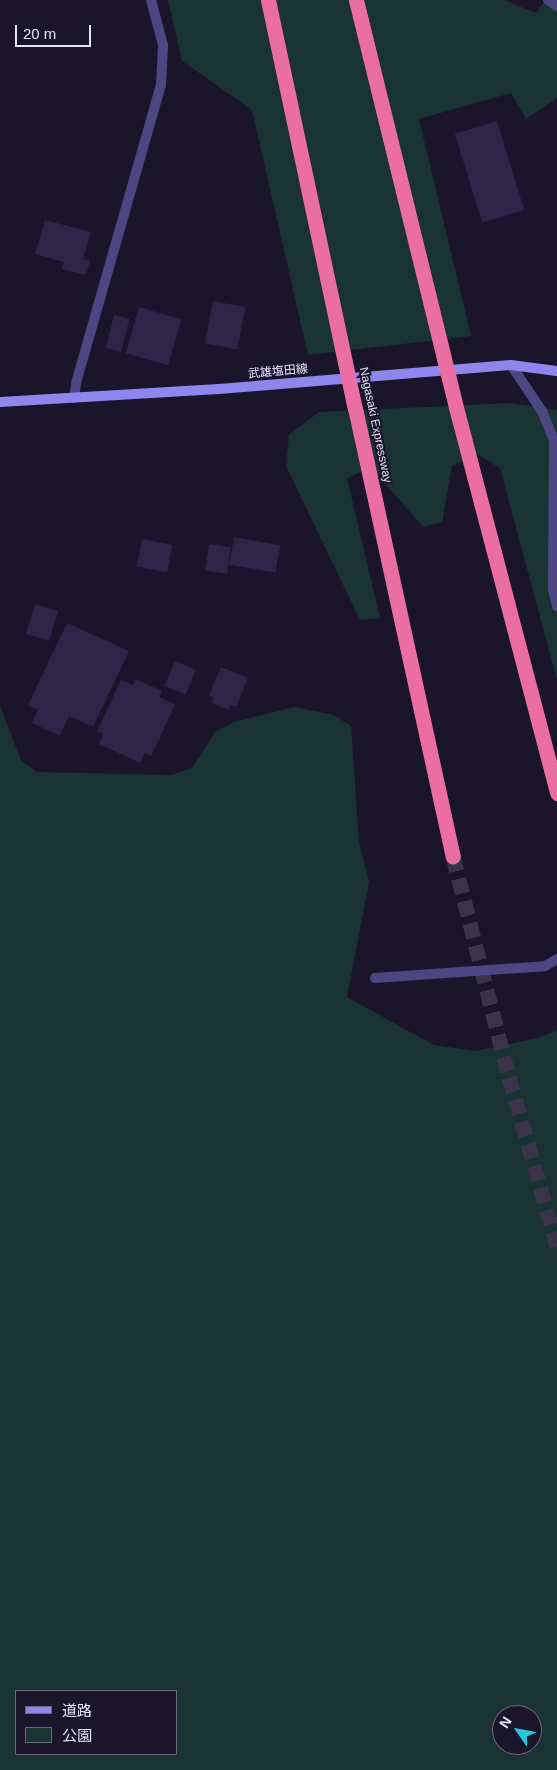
<!DOCTYPE html>
<html>
<head>
<meta charset="utf-8">
<style>
	body { margin:0 }
	#map { position:relative; width:557px; height:1770px; overflow:hidden; background:#1a152a; font-family:Arial,"Noto Sans JP",sans-serif }
	div>[style] { position:absolute }
	[style*='--x'] { left:calc(var(--x)*1px); top:calc(var(--y)*1px); width:calc(var(--w)*1px); rotate:calc(var(--a)*1deg) }
	.green>* { inset:0; background:#193333 }
	.building>* { inset:0; background:#2d2448; transform-origin:0 0 }
	.motorway-tunnel>* { height:15px; margin-top:-7.5px; transform-origin:0; background:repeating-linear-gradient(90deg,#393449 0 15px,transparent 0 23px) }
	.service>* { height:10px; margin:-5px; padding:0 5px; transform-origin:5px; border-radius:5px; background:#4c4782 }
	.minor>* { height:10px; margin:-5px; padding:0 5px; transform-origin:5px; border-radius:5px; background:#4c4782 }
	.secondary>* { height:10px; margin:-5px; padding:0 5px; transform-origin:5px; border-radius:5px; background:#8e86ee }
	.motorway>* { height:15px; margin:-7.5px; padding:0 7.5px; transform-origin:7.5px; border-radius:7.5px; background:#eb6ea3 }
	.motorway-bridge>* { height:15px; margin:-7.5px; padding:0 7.5px; transform-origin:7.5px; border-radius:7.5px; background:#eb6ea3 }
	span { translate:-50% -50%; white-space:nowrap; text-align:center; line-height:1.15; -webkit-text-stroke:4px #1a152a; paint-order:stroke }
	.street-label { font-size:12px; color:#e6e2fb }
	.legend { position:absolute; left:15px; top:1690px; width:162px; height:65px; box-sizing:border-box; background:#1a152a; border:1px solid #6c677e; margin:0; padding:6px 9px; list-style:none; font-size:15px; color:#e6e2fb }
	.legend li { display:flex; align-items:center; gap:10px; height:25px }
	.legend b { width:25px; border:1px solid #6c677e }
	.north { position:absolute; left:492px; top:1705px; width:50px; height:50px; box-sizing:border-box; background:#1a152a; border:1px solid #6c677e; border-radius:50%; rotate:303deg; font-size:14px; font-weight:700; line-height:20px; text-align:center; color:#e6e2fb }
	.north::after { content:''; display:block; margin:auto; width:18px; height:22px; background:#28c5e1; clip-path:polygon(50% 0,100% 100%,50% 72%,0 100%) }
	.scale { position:absolute; left:15px; top:25px; width:76px; height:22px; box-sizing:border-box; border:2px solid #e6e2fb; border-top:0; padding-left:6px; font-size:15px; line-height:18px; white-space:nowrap; color:#e6e2fb; -webkit-text-stroke:4px #1a152a; paint-order:stroke }
</style>
</head>
<body>
<div id="map">
	<div class="green">
		<div style="clip-path:polygon(168px 0,504px 0,536px 13px,546px 0,557px 0,557px 98px,526px 119px,511px 93px,419px 119px,471px 336px,308px 355px,252px 110px,182px 61px)"></div>
		<div style="clip-path:polygon(510px 403px,557px 410px,557px 680px,500px 468px,477px 454px,452px 466px,442px 522px,423px 527px,371px 467px,347px 478px,380px 618px,360px 620px,286px 466px,289px 435px,319px 412px)"></div>
		<div style="clip-path:polygon(evenodd,0 706px,21px 760px,37px 772px,172px 775px,192px 768px,215px 732px,234px 722px,294px 707px,334px 715px,351px 726px,359px 842px,369px 882px,347px 997px,434px 1045px,475px 1051px,538px 1038px,557px 1030px,557px 1770px,0 1770px,0 706px,176px 1691px,176px 1754px,16px 1754px,16px 1691px,176px 1691px,0 706px,502px 1715px,532px 1715px,532px 1745px,502px 1745px,502px 1715px)"></div>
	</div>
	<div class="building">
		<div style="left:497px;top:121px;width:93px;height:44px;rotate:73deg"></div>
		<div style="clip-path:polygon(45px 220px,91px 232px,83px 259px,90px 261px,86px 275px,62px 269px,64px 262px,35px 254px)"></div>
		<div style="left:213px;top:301px;width:33px;height:43px;rotate:11deg"></div>
		<div style="left:139px;top:307px;width:44px;height:48px;rotate:16deg"></div>
		<div style="left:114px;top:315px;width:16px;height:34px;rotate:14deg"></div>
		<div style="left:234px;top:537px;width:47px;height:28px;rotate:10deg"></div>
		<div style="left:142px;top:539px;width:31px;height:28px;rotate:11deg"></div>
		<div style="left:209px;top:544px;width:22px;height:27px;rotate:8deg"></div>
		<div style="left:35px;top:604px;width:24px;height:31px;rotate:17deg"></div>
		<div style="clip-path:polygon(67px 623px,129px 651px,93px 727px,69px 716px,60px 736px,32px 723px,38px 710px,28px 705px)"></div>
		<div style="left:175px;top:661px;width:23px;height:27px;rotate:23deg"></div>
		<div style="clip-path:polygon(221px 667px,248px 678px,236px 707px,231px 705px,228px 710px,212px 703px,214px 698px,209px 695px)"></div>
		<div style="clip-path:polygon(136px 679px,162px 691px,159px 697px,175px 705px,151px 756px,145px 753px,140px 763px,99px 744px,103px 734px,97px 731px,121px 680px,133px 685px)"></div>
	</div>
	<div class="motorway-tunnel">
		<div style="--x:453;--y:856;--w:228;--a:75.8"></div>
		<div style="--x:509;--y:1077;--w:176;--a:74.1"></div>
	</div>
	<div class="service">
		<div style="--x:511;--y:365;--w:55;--a:56"></div>
		<div style="--x:542;--y:411;--w:31;--a:68"></div>
		<div style="--x:554;--y:440;--w:149;--a:90.4"></div>
		<div style="--x:553;--y:589;--w:18;--a:77"></div>
		<div style="--x:375;--y:978;--w:170;--a:-4"></div>
		<div style="--x:545;--y:966;--w:14;--a:-30"></div>
	</div>
	<div class="minor">
		<div style="--x:548;--y:0;--w:11;--a:34"></div>
		<div style="--x:74;--y:398;--w:15;--a:-82"></div>
		<div style="--x:76;--y:383;--w:310;--a:-74.1"></div>
		<div style="--x:161;--y:85;--w:40;--a:-87.1"></div>
		<div style="--x:163;--y:45;--w:47;--a:-104.9"></div>
	</div>
	<div class="secondary">
		<div style="--x:0;--y:402;--w:219;--a:-3.4"></div>
		<div style="--x:219;--y:389;--w:293;--a:-4.7"></div>
		<div style="--x:511;--y:365;--w:46;--a:7.4"></div>
	</div>
	<div class="motorway">
		<div style="--x:355;--y:408;--w:459;--a:77.7"></div>
		<div style="--x:458;--y:415;--w:391;--a:75.3"></div>
	</div>
	<div class="motorway-bridge">
		<div style="--x:268;--y:0;--w:417;--a:78"></div>
		<div style="--x:356;--y:0;--w:427;--a:76.2"></div>
	</div>
	<div class="street-label">
		<span style="left:278px;top:372px;rotate:-5deg">武雄塩田線</span>
		<span style="left:375px;top:425px;rotate:78deg">Nagasaki Expressway</span>
	</div>
	<ul class="legend">
	<li><b style="height:6px;background:#8e86ee"></b>道路</li>
	<li><b style="height:14px;background:#193333"></b>公園</li>
	</ul>
	<div class="north">N</div>
	<div class="scale">20 m</div>
</div>
</body>
</html>
